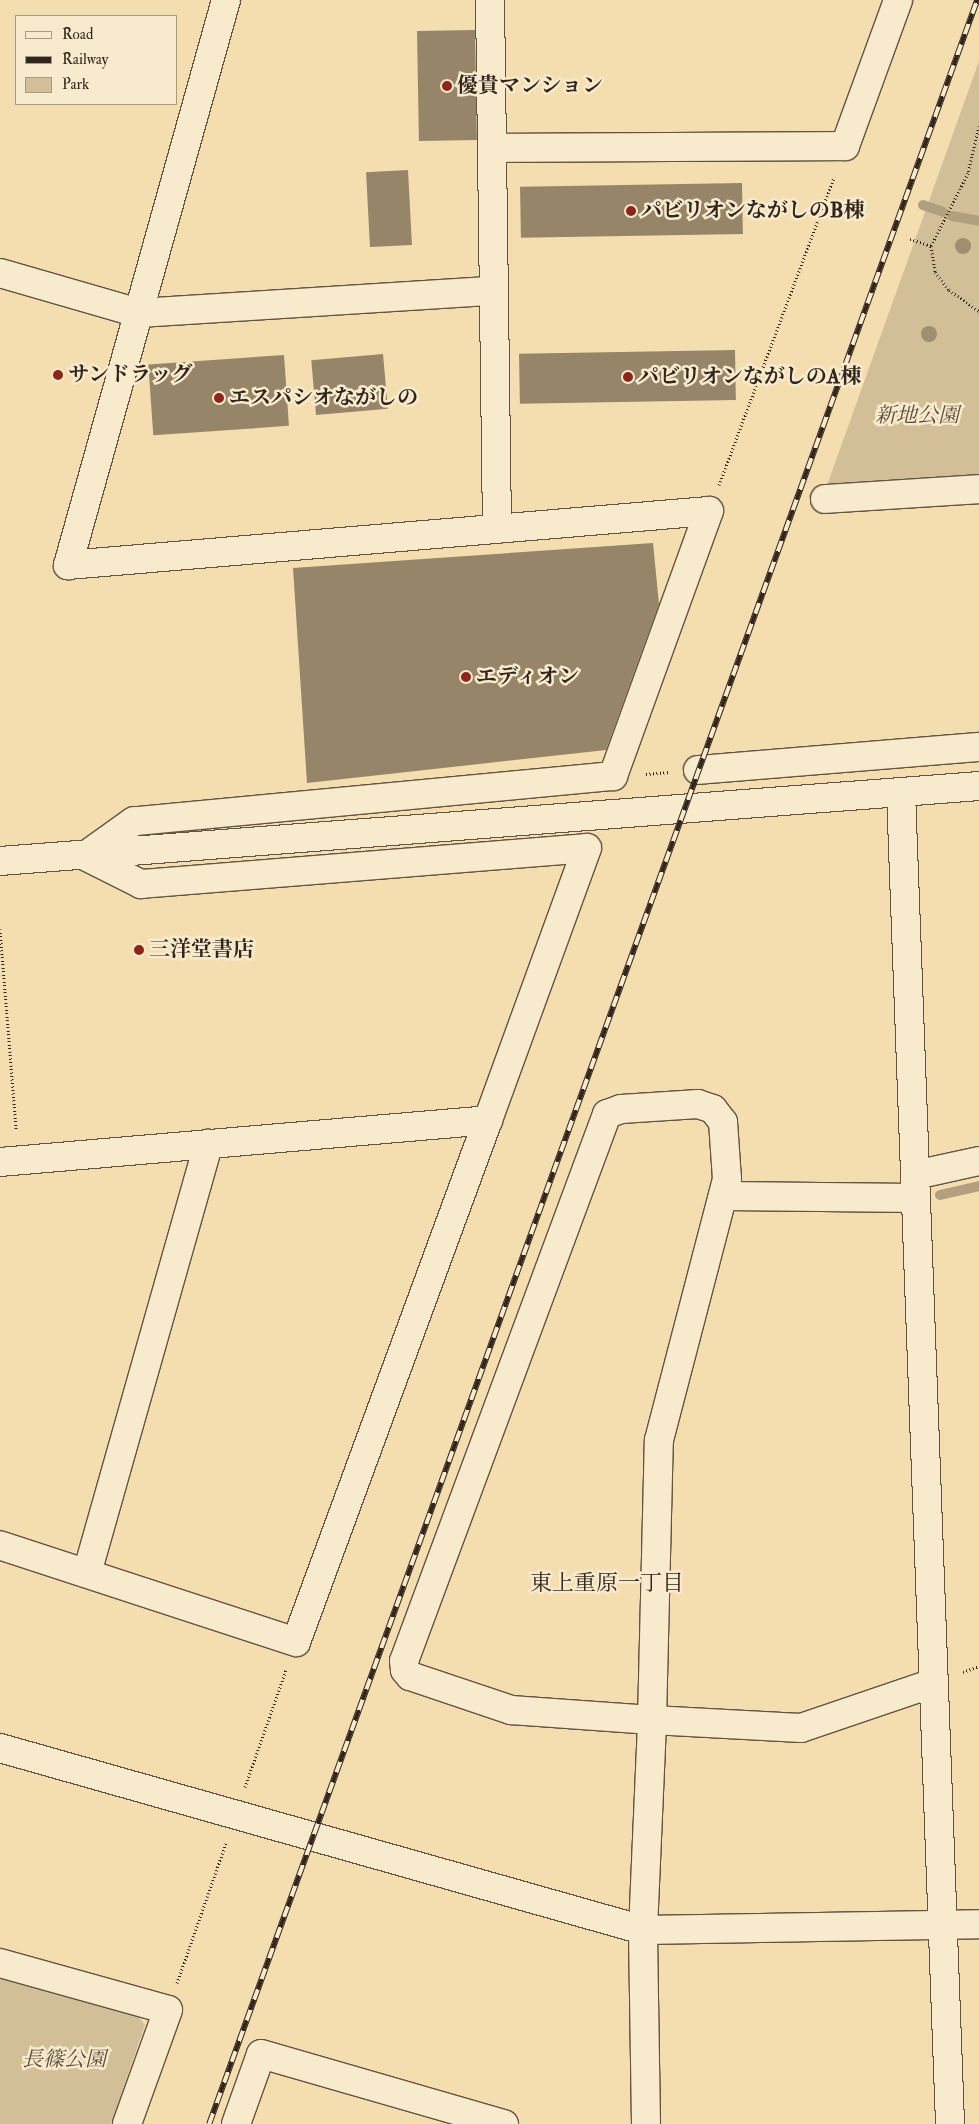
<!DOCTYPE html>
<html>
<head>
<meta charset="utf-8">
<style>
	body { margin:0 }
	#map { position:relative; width:979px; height:2124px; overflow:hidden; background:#f4deb0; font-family:"IM FELL Double Pica","Noto Serif JP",serif }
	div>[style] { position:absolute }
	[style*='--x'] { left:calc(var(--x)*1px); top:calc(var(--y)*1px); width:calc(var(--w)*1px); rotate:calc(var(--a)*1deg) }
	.green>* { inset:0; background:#d3bf97 }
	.stream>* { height:10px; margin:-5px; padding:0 5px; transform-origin:5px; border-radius:5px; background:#b29f7e }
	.building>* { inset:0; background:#968569; transform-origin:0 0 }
	.path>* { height:3px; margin-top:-1.5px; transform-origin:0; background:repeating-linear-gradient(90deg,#31251d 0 1px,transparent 0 3.5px) }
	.roads { filter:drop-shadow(1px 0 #625342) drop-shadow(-1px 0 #625342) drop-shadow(0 1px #625342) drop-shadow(0 -1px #625342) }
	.minor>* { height:28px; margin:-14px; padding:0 14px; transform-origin:14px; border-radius:14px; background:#f8eacc }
	.rail>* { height:5.5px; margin-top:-2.75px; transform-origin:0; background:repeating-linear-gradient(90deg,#f8eacc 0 11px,#31251d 0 22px); box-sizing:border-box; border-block:1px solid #31251d }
	.trees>* { width:16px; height:16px; margin:-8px; border-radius:50%; background:#9f8e70 }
	.dots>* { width:14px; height:14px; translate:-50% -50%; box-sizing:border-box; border:2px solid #f8eacc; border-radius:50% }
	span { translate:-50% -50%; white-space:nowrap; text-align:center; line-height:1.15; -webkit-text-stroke:5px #f8eacc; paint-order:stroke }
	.poi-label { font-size:21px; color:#31251d; font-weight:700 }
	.left { translate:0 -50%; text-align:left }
	.park-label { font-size:21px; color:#5a4c3c; font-style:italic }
	.neighbourhood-label { font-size:22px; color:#31251d }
	.legend { position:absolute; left:15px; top:15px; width:162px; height:90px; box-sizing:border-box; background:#f8eacc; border:1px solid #a89b86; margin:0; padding:6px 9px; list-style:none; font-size:15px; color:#31251d }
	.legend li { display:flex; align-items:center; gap:10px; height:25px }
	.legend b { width:25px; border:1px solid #a89b86 }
</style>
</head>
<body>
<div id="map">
	<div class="green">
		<div style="clip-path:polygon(979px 61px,979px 475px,826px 488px,920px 226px)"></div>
		<div style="clip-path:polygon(4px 1975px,136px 2014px,145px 2025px,111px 2124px,0 2124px,0 1978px)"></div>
	</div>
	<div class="stream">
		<div style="--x:923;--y:205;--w:21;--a:19"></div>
		<div style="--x:952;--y:216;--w:27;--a:10"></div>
		<div style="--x:940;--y:1195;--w:40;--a:-13"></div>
	</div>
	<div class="building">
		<div style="left:475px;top:30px;width:110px;height:58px;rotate:89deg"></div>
		<div style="left:408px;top:170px;width:75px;height:42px;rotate:87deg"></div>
		<div style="left:742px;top:183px;width:51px;height:222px;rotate:89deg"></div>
		<div style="left:735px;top:350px;width:50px;height:216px;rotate:89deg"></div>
		<div style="left:383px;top:354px;width:55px;height:72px;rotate:85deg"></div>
		<div style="left:284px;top:355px;width:71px;height:136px;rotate:86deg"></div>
		<div style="clip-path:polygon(653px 543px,659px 604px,606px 750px,307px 783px,293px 568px)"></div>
	</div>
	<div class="path">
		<div style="--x:979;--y:126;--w:48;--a:103.2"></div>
		<div style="--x:968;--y:173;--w:82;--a:116.9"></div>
		<div style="--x:931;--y:246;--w:26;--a:81"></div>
		<div style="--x:935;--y:272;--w:23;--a:52"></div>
		<div style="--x:949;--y:290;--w:37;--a:35"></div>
		<div style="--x:910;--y:239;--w:22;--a:18"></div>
		<div style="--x:719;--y:485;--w:329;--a:-69.5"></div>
		<div style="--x:646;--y:774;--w:24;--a:-5"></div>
		<div style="--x:0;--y:929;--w:202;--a:85.4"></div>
		<div style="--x:963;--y:1672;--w:17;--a:-21"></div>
		<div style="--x:245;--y:1787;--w:124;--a:-70.7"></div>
		<div style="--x:177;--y:1983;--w:148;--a:-70.7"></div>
	</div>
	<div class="roads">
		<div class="minor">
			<div style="--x:226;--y:0;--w:587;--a:105.62"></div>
			<div style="--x:68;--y:565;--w:643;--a:-4.82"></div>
			<div style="--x:709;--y:511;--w:282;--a:109.9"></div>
			<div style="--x:613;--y:776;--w:481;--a:174.6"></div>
			<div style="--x:134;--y:821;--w:60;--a:144.5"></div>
			<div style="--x:85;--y:856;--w:63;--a:26.6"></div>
			<div style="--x:141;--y:884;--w:447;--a:-4.6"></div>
			<div style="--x:587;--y:848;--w:289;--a:110"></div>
			<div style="--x:490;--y:0;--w:529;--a:89.24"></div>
			<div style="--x:494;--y:148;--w:351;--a:-0.3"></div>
			<div style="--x:845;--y:146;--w:155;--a:-70"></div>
			<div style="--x:0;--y:273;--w:145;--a:16.1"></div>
			<div style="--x:139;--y:313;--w:354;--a:-3.6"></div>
			<div style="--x:825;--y:499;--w:154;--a:-3.7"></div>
			<div style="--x:698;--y:770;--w:282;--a:-4.7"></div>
			<div style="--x:901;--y:793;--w:1332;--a:87.89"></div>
			<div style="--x:0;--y:861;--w:982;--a:-4.38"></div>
			<div style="--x:0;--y:1162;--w:490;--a:-4.9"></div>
			<div style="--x:488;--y:1120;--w:556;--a:110.19"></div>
			<div style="--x:296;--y:1642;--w:311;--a:-161.9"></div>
			<div style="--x:915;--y:1175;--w:66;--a:-12.3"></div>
			<div style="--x:725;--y:1196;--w:191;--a:0.6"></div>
			<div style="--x:87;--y:1573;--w:446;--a:-74.2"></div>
			<div style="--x:0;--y:1748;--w:668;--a:15.8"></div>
			<div style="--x:643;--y:1930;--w:336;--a:-1"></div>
			<div style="--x:0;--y:1963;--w:174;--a:15.6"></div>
			<div style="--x:168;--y:2010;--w:121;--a:109.8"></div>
			<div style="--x:236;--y:2124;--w:74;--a:-70.3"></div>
			<div style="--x:261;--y:2054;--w:253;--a:16.1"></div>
			<div style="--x:646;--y:2124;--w:194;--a:-90.9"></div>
			<div style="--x:643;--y:1930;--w:210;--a:-87.5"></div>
			<div style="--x:652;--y:1720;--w:280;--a:-88.6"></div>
			<div style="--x:659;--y:1440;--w:270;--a:-75.4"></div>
			<div style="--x:727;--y:1179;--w:57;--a:-94"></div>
			<div style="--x:723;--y:1122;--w:16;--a:-128"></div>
			<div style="--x:713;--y:1109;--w:16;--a:-162"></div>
			<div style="--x:698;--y:1104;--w:77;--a:176.3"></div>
			<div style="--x:621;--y:1109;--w:15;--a:160"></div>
			<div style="--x:607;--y:1114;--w:583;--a:110.36"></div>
			<div style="--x:404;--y:1661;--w:9;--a:84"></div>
			<div style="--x:405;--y:1670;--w:8;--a:50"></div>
			<div style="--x:410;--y:1676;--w:107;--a:18.6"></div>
			<div style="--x:511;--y:1710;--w:141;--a:4.1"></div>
			<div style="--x:652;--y:1720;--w:149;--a:3.1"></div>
			<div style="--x:801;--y:1728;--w:139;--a:-18.8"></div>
		</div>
	</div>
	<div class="rail">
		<div style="--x:209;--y:2124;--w:2259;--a:-70.12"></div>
	</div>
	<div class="trees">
		<div style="left:963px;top:246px"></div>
		<div style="left:929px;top:334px"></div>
	</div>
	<div class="dots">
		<div style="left:447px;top:86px;background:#8f2418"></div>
		<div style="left:631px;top:211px;background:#8f2418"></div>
		<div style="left:58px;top:375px;background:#8f2418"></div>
		<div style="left:628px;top:377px;background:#8f2418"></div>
		<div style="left:219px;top:398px;background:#8f2418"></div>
		<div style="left:466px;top:677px;background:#8f2418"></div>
		<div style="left:139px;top:950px;background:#8f2418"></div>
	</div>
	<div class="poi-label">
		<span class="left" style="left:457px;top:86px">優貴マンション</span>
		<span class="left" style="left:641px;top:211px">パビリオンながしのB棟</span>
		<span class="left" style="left:68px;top:375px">サンドラッグ</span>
		<span class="left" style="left:638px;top:377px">パビリオンながしのA棟</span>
		<span class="left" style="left:229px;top:398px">エスパシオながしの</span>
		<span class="left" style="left:476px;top:677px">エディオン</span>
		<span class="left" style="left:149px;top:950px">三洋堂書店</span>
	</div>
	<div class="park-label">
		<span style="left:917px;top:416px">新地公園</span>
		<span style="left:64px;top:2060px">長篠公園</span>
	</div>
	<div class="neighbourhood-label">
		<span style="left:607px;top:1584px">東上重原一丁目</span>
	</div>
	<ul class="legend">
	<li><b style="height:6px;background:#f8eacc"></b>Road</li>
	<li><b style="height:6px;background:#31251d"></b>Railway</li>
	<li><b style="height:14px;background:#d3bf97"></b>Park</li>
	</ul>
</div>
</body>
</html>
